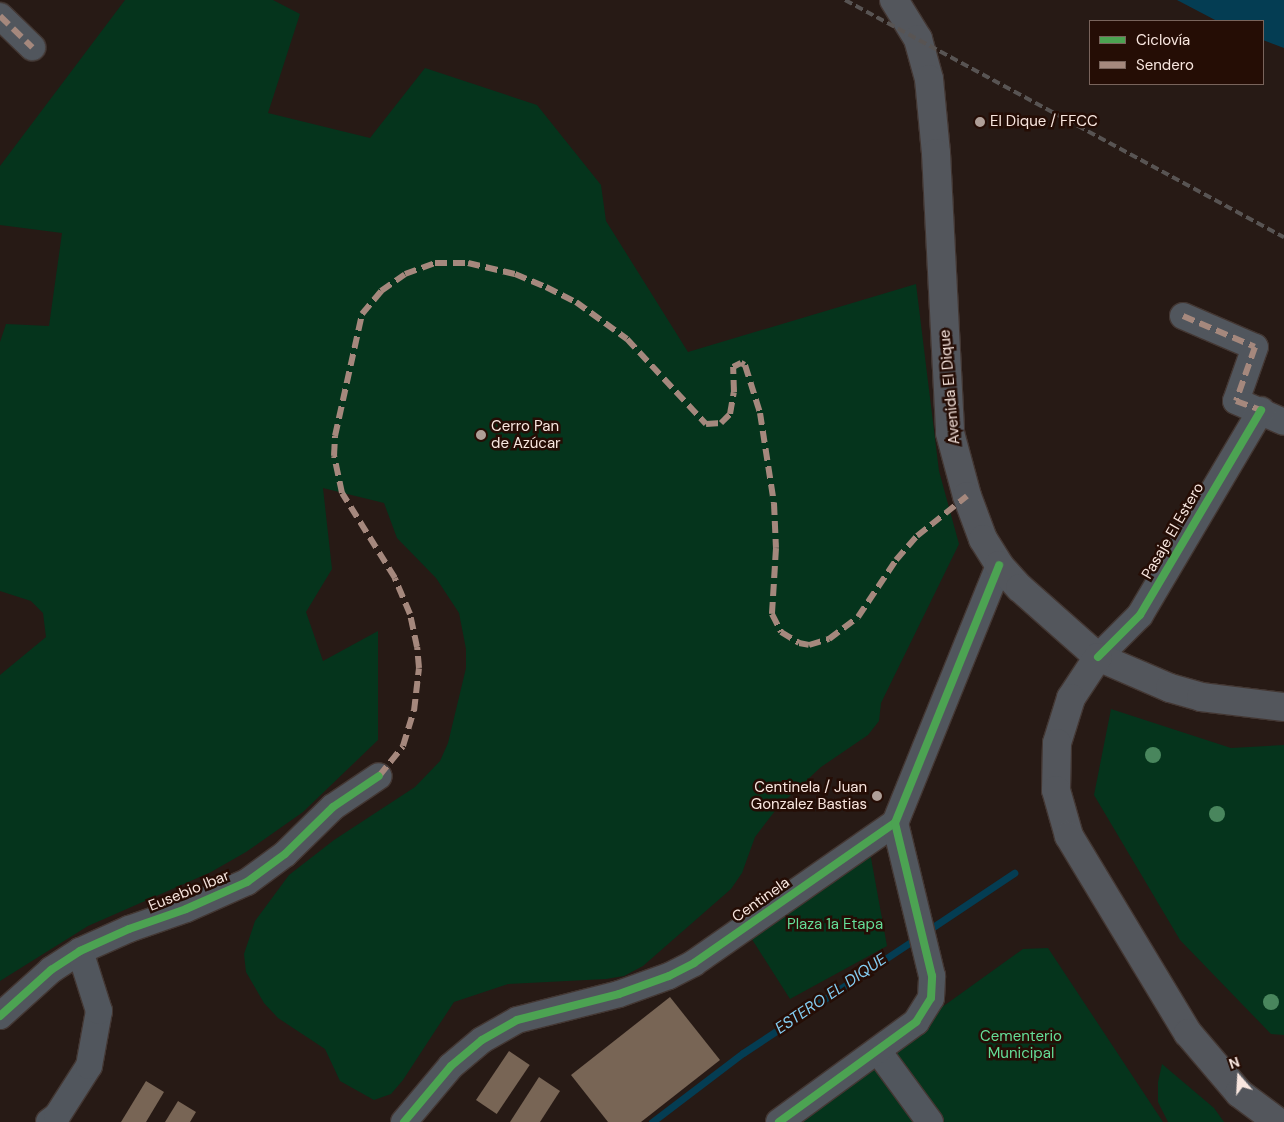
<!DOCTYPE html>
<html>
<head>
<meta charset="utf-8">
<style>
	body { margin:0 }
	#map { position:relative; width:1284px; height:1122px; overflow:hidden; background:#271a15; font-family:"DM Sans",sans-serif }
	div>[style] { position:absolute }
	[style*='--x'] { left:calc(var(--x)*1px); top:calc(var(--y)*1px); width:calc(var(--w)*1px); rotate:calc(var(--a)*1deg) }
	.green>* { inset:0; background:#05341c }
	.water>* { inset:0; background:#043d53 }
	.stream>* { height:7px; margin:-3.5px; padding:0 3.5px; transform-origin:3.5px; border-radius:3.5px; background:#043d53 }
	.building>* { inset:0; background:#786555; transform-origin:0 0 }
	.roads { filter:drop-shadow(1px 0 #433733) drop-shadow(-1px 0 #433733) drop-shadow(0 1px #433733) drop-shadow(0 -1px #433733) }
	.minor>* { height:26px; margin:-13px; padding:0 13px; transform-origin:13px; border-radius:13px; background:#51565d }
	.major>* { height:28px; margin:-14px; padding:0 14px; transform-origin:14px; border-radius:14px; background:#53565c }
	.rail>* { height:4px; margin-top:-2px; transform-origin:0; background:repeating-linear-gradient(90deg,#585453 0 8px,transparent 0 12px) }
	.quiet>* { height:6px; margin-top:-3px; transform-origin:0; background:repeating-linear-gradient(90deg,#a5887d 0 12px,transparent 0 18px) }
	.cycleway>* { height:8px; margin:-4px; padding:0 4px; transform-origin:4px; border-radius:4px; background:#4ca352 }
	.trees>* { width:16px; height:16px; margin:-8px; border-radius:50%; background:#49865d }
	.dots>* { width:14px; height:14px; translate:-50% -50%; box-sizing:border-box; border:2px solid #250d05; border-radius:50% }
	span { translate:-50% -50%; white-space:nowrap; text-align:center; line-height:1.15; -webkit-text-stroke:5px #250d05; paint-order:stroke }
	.poi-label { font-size:15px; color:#f8e6df }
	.left { translate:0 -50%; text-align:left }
	.right { translate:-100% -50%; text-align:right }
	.street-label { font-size:15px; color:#f8e6df }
	.park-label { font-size:15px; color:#64de98 }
	.water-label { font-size:16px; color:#84cdf2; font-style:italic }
	.legend { position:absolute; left:1089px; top:20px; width:175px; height:65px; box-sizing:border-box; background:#250d05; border:1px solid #79645c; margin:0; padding:6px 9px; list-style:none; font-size:15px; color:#f8e6df }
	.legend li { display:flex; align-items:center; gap:10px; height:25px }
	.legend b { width:25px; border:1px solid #79645c }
	.north { position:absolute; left:1214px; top:1052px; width:50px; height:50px; -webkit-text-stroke:4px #250d05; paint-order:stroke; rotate:341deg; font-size:14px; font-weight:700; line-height:20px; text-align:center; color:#f8e6df }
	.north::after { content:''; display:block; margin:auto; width:18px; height:22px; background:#f8e6df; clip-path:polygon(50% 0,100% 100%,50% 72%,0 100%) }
</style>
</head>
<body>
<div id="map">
	<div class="green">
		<div style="clip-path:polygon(125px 0,273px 0,300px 14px,268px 113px,370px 138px,425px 68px,537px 105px,601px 185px,606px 221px,688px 352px,916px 284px,939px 471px,959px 544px,881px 703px,879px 721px,868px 735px,821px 767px,778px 807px,755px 837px,742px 873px,731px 889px,643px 966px,624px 976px,606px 979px,508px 984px,454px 1002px,403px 1080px,391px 1094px,374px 1100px,340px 1081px,325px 1049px,278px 1018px,264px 1003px,246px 972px,244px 954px,255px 921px,289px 875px,334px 840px,415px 787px,440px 761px,448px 743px,466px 668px,466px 649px,459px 613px,436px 578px,397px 538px,384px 503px,323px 488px,332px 569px,306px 612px,323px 661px,378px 631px,378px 740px,303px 812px,246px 852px,211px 872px,88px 926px,0 981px,0 675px,46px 637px,43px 613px,31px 601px,0 591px,0 342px,6px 324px,49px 326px,62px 233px,0 225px,0 166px)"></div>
		<div style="clip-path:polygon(1111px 709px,1231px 748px,1284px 745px,1284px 1035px,1271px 1034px,1180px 940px,1094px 795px)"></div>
		<div style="clip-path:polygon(869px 847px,887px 946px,790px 999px,748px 933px)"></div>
		<div style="clip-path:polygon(1048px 948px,1163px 1122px,782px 1122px,1023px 949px)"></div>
		<div style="clip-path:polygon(1162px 1064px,1214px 1108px,1224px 1122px,1168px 1122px,1158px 1102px,1158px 1082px)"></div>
	</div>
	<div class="water">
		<div style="clip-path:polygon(1177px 0,1284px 0,1284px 48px,1263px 40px,1263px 21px,1217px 21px)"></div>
	</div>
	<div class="stream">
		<div style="--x:927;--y:931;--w:105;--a:-33.7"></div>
		<div style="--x:652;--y:1122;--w:114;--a:-37.2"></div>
		<div style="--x:743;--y:1053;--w:210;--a:-33.5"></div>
	</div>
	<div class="building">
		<div style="clip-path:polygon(670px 997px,720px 1060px,641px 1122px,608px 1122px,571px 1075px)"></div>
		<div style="left:509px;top:1051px;width:25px;height:59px;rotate:34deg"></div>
		<div style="clip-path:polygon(539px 1077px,560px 1091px,540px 1122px,510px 1122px)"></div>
		<div style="clip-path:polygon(146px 1081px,164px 1092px,146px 1122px,121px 1122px)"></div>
		<div style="clip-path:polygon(178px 1101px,196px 1112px,190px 1122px,165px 1122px)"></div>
	</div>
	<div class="roads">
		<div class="minor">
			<div style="--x:0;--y:16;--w:45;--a:44.1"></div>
			<div style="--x:1183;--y:316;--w:78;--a:23.3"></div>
			<div style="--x:1255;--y:347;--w:57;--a:109.4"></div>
			<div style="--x:1236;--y:401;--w:52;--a:23.6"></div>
			<div style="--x:1098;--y:657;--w:59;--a:-45"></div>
			<div style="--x:1140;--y:615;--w:238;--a:-59.4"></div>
			<div style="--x:0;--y:1016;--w:69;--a:-42"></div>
			<div style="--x:51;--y:970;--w:35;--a:-33"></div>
			<div style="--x:80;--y:951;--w:54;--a:-24.2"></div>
			<div style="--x:129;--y:929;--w:60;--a:-19.3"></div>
			<div style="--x:186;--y:909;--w:67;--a:-23.9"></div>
			<div style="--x:247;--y:882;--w:47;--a:-36.4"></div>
			<div style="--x:285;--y:854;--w:67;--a:-44.4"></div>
			<div style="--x:333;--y:807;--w:55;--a:-34"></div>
			<div style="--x:878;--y:1051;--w:88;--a:53.8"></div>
			<div style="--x:49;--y:1122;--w:10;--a:-37"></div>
			<div style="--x:57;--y:1116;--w:59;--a:-57.4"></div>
			<div style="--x:89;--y:1066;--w:56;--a:-79.7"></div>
			<div style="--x:99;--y:1011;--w:63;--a:-107.6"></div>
			<div style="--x:404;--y:1122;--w:73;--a:-50"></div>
			<div style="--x:451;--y:1066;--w:40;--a:-40"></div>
			<div style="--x:482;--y:1040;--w:40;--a:-29.7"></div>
			<div style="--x:517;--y:1020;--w:105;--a:-14.3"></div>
			<div style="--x:619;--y:994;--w:53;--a:-19.8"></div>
			<div style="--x:669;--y:976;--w:28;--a:-27"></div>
			<div style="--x:694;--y:963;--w:245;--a:-34.9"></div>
			<div style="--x:895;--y:823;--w:278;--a:-68"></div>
			<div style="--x:779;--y:1122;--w:170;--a:-36.1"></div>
			<div style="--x:916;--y:1022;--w:28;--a:-58"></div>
			<div style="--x:931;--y:998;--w:22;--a:-87"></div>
			<div style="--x:932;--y:976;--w:157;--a:-103.6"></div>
		</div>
		<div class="major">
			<div style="--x:894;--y:0;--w:46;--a:58.4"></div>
			<div style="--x:918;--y:39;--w:41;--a:74.6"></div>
			<div style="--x:929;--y:79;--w:74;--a:84.6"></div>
			<div style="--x:936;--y:153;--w:280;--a:87.1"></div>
			<div style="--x:950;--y:433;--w:65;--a:74.9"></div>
			<div style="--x:967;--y:496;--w:46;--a:69.6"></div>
			<div style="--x:983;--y:539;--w:31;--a:58"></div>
			<div style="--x:999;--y:565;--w:31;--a:48"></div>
			<div style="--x:1020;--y:588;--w:104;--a:41.5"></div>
			<div style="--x:1098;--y:657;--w:78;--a:23.3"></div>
			<div style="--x:1170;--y:688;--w:32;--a:16"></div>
			<div style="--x:1201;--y:697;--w:84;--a:6.9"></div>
			<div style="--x:1098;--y:657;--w:49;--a:123.4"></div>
			<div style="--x:1071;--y:698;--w:47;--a:107.3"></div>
			<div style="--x:1057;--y:743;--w:47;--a:91.2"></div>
			<div style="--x:1056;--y:790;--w:48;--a:74.2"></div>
			<div style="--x:1069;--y:836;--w:230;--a:58.9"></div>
			<div style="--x:1188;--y:1033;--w:79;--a:49.6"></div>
			<div style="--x:1239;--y:1093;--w:49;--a:36.6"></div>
		</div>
	</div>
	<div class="rail">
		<div style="--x:845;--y:0;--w:499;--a:28.4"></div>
	</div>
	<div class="quiet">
		<div style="--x:0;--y:16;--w:45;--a:44.1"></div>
		<div style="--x:1183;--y:316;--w:78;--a:23.3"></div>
		<div style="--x:1255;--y:347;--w:57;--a:109.4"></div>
		<div style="--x:1236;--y:401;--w:27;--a:20"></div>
		<div style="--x:1261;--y:410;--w:5;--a:127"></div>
		<div style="--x:379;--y:776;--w:38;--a:-51"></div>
		<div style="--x:403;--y:746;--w:37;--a:-73"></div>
		<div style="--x:414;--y:711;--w:43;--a:-83.4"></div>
		<div style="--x:419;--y:668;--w:21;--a:-95"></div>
		<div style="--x:417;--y:647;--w:34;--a:-102"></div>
		<div style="--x:410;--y:614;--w:39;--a:-113"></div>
		<div style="--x:395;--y:578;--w:100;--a:-121.9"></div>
		<div style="--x:342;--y:493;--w:38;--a:-102"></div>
		<div style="--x:334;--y:456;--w:20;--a:-87"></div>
		<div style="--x:335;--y:436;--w:125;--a:-77.5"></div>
		<div style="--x:362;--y:314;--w:30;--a:-50"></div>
		<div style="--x:381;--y:291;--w:29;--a:-35"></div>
		<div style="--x:405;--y:274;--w:32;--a:-20"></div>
		<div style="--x:435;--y:263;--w:33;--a:0"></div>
		<div style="--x:468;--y:263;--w:48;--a:13.2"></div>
		<div style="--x:515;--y:274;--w:34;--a:23"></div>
		<div style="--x:546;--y:287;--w:34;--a:27"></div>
		<div style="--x:576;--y:302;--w:63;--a:36"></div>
		<div style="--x:627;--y:339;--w:116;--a:47.1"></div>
		<div style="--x:706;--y:424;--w:15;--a:-4"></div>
		<div style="--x:721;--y:423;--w:13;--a:-45"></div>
		<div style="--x:730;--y:414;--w:22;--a:-80"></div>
		<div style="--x:734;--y:392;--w:25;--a:-92"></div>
		<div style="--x:733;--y:367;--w:9;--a:-27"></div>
		<div style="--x:741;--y:363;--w:4;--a:27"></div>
		<div style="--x:745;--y:365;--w:50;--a:72.6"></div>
		<div style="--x:760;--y:413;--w:91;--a:81.2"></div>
		<div style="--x:774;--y:503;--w:45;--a:87.5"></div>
		<div style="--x:776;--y:548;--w:66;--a:93.5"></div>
		<div style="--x:772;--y:614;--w:20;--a:63"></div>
		<div style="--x:781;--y:632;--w:21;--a:31"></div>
		<div style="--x:799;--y:643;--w:10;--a:11"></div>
		<div style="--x:809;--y:645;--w:21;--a:-17"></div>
		<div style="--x:829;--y:639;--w:36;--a:-37"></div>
		<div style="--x:858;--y:617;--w:69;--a:-56.3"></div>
		<div style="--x:896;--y:560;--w:32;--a:-49"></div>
		<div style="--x:917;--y:536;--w:64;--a:-38.7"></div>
	</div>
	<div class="cycleway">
		<div style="--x:1098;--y:657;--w:59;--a:-45"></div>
		<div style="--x:1140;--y:615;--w:238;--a:-59.4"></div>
		<div style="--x:0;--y:1016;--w:69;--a:-42"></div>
		<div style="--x:51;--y:970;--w:35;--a:-33"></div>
		<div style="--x:80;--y:951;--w:54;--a:-24.2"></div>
		<div style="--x:129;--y:929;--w:60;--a:-19.3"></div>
		<div style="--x:186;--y:909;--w:67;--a:-23.9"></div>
		<div style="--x:247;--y:882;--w:47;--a:-36.4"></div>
		<div style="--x:285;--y:854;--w:67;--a:-44.4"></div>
		<div style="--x:333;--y:807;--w:55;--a:-34"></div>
		<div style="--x:404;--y:1122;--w:73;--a:-50"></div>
		<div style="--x:451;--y:1066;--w:40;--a:-40"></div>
		<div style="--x:482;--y:1040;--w:40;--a:-29.7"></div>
		<div style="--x:517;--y:1020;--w:105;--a:-14.3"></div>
		<div style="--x:619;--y:994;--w:53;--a:-19.8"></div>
		<div style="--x:669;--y:976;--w:28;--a:-27"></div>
		<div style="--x:694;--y:963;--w:245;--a:-34.9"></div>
		<div style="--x:895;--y:823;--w:278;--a:-68"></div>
		<div style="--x:779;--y:1122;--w:170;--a:-36.1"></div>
		<div style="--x:916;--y:1022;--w:28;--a:-58"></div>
		<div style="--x:931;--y:998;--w:22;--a:-87"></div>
		<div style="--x:932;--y:976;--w:157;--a:-103.6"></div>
	</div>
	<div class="trees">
		<div style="left:1153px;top:755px"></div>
		<div style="left:1217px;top:814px"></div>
		<div style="left:1271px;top:1002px"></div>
	</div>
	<div class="dots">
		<div style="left:980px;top:122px;background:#af9f98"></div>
		<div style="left:481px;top:435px;background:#af9f98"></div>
		<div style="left:877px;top:796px;background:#af9f98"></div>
	</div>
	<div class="poi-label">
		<span class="left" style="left:990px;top:122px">El Dique / FFCC</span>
		<span class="left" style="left:491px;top:435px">Cerro Pan<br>de Azúcar</span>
		<span class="right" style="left:867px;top:796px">Centinela / Juan<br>Gonzalez Bastias</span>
	</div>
	<div class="street-label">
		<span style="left:950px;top:387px;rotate:-95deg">Avenida El Dique</span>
		<span style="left:1173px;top:531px;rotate:-60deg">Pasaje El Estero</span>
		<span style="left:189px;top:891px;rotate:-22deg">Eusebio Ibar</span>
		<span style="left:761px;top:900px;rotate:-35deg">Centinela</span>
	</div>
	<div class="park-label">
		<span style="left:835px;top:925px">Plaza 1a Etapa</span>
		<span style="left:1021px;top:1045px">Cementerio<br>Municipal</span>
	</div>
	<div class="water-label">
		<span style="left:831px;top:994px;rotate:-34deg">ESTERO EL DIQUE</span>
	</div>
	<ul class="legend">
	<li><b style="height:6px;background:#4ca352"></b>Ciclovía</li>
	<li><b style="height:6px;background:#a5887d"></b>Sendero</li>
	</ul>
	<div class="north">N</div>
</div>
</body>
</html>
